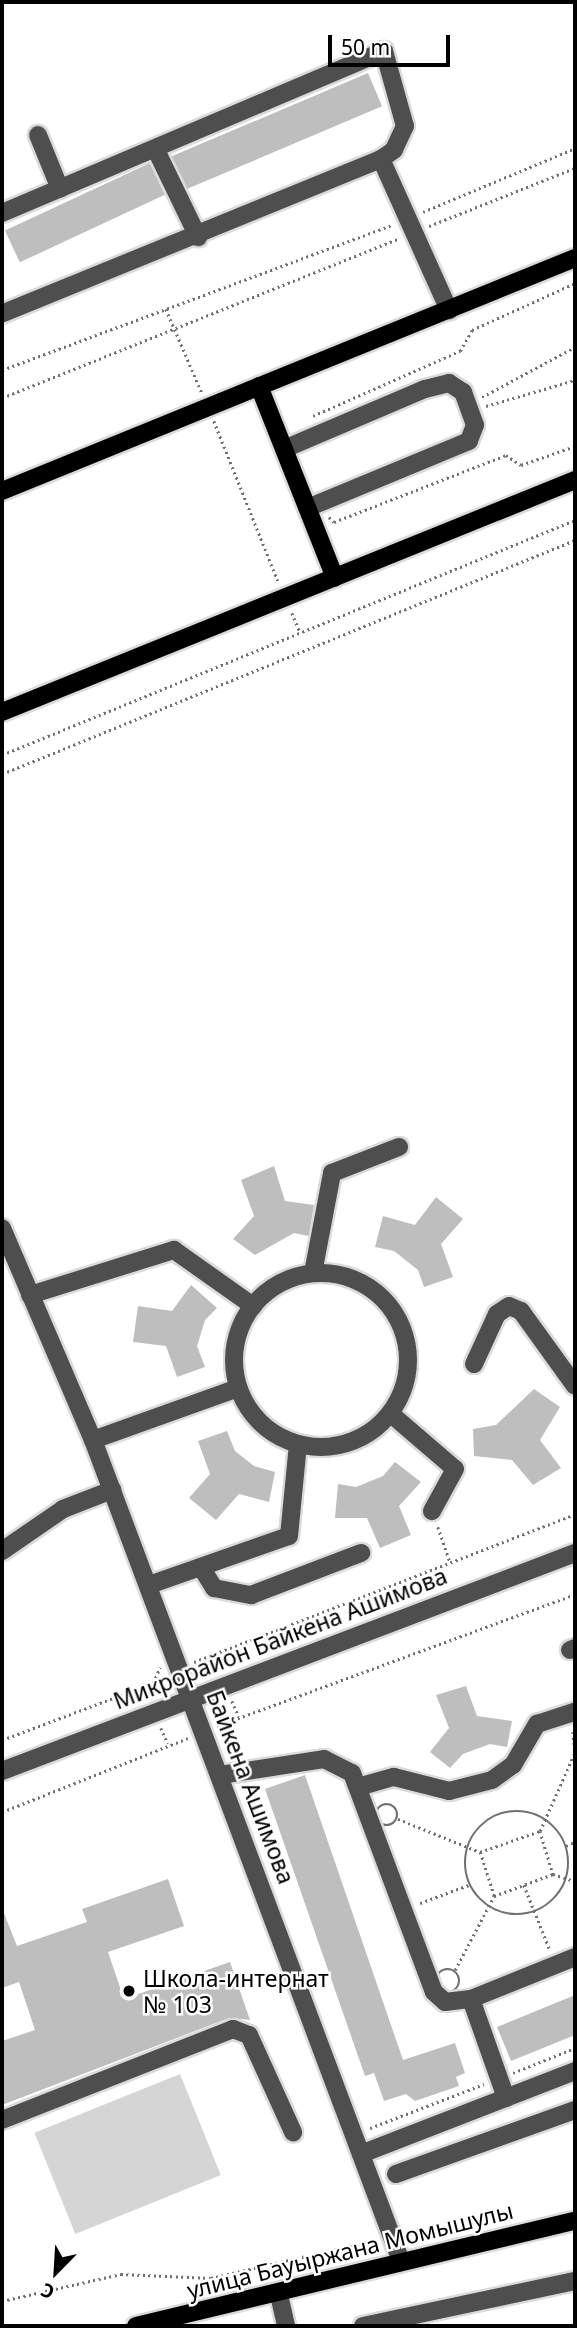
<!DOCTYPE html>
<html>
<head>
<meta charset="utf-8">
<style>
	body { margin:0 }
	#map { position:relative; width:577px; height:2328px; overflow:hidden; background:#fff; font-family:"Noto Sans",sans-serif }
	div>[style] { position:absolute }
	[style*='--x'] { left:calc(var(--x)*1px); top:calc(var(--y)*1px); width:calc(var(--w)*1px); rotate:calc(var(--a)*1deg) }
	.green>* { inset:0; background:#d5d5d5; transform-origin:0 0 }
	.building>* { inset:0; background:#bebebe; transform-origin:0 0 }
	.path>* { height:2.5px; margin-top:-1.25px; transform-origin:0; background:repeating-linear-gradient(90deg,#707070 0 2px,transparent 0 5.5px) }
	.path>.ring { margin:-1.25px; padding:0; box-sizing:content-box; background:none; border:2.5px solid #707070; border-radius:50% }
	.roads { filter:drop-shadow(2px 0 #dbdbdb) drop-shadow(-2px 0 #dbdbdb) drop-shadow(0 2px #dbdbdb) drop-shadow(0 -2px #dbdbdb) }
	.minor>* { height:18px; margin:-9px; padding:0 9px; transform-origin:9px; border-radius:9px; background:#4e4e4e }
	.minor>.ring { margin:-9px; padding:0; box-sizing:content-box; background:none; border:18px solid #4e4e4e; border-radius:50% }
	.major>* { height:18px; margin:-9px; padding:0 9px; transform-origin:9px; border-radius:9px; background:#000 }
	.dots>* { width:19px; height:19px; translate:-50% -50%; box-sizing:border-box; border:4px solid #fff; border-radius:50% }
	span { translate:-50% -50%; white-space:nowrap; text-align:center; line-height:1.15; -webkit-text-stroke:5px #fff; paint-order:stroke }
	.street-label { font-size:23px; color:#000 }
	.poi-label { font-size:23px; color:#000 }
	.left { translate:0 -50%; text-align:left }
	.frame { position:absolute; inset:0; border:4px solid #000; pointer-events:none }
	.north { position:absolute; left:21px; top:2237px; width:70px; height:70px; -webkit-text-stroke:5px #fff; paint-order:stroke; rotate:204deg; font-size:19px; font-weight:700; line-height:28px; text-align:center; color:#000 }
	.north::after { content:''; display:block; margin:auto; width:24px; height:32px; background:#000; clip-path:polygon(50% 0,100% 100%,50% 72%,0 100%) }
	.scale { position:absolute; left:328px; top:35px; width:122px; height:32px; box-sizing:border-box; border:4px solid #000; border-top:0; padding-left:9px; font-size:21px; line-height:24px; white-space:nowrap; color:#000; -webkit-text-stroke:5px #fff; paint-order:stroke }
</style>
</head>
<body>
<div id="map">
	<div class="green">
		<div style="left:180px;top:2074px;width:109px;height:157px;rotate:68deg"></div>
	</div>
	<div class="building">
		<div style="left:368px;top:73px;width:36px;height:214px;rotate:67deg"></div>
		<div style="left:150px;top:163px;width:35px;height:160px;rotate:65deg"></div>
		<div style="clip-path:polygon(274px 1166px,285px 1201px,314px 1205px,309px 1236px,294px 1233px,255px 1255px,233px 1239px,254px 1216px,241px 1180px)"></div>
		<div style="clip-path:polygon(436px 1197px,463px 1219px,441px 1244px,453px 1277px,424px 1287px,418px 1270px,394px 1251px,375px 1247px,383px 1216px,415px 1225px)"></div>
		<div style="clip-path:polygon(191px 1285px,217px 1308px,205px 1320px,197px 1346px,205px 1367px,177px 1377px,166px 1346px,133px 1342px,138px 1306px,172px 1311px)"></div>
		<div style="clip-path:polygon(534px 1389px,560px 1407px,540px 1440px,561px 1468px,533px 1485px,512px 1460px,474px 1456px,473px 1429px,496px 1425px)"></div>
		<div style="clip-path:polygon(227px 1431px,235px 1451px,254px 1466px,275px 1472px,269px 1502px,239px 1494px,216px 1520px,189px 1498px,210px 1474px,198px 1441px)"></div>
		<div style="clip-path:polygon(395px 1462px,421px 1482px,399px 1506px,411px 1535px,380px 1548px,367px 1518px,335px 1518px,338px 1484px,356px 1487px,383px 1476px)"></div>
		<div style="clip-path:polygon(466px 1686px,477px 1716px,512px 1721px,507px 1747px,490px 1744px,463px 1754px,450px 1768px,430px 1752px,449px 1728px,436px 1695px)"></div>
		<div style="clip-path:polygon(305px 1775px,403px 2060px,455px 2043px,465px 2073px,456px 2077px,459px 2086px,415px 2101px,406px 2094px,384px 2101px,374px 2073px,365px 2076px,265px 1789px)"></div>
		<div style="clip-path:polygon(168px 1879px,184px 1926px,108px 1952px,124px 1999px,230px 1962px,250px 2020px,229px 2018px,2px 2105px,2px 2041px,35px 2030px,19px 1982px,2px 1988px,2px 1908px,17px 1946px,87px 1922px,82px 1909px)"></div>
		<div style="clip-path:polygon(575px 1995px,575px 2035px,511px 2061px,497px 2027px)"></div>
	</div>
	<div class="path">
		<div style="--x:423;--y:212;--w:165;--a:-22.8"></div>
		<div style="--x:429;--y:226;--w:157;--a:-21.7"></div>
		<div style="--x:166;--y:309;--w:91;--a:66.8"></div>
		<div style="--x:2;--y:370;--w:415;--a:-20.4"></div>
		<div style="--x:482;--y:397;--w:106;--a:-28.3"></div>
		<div style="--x:2;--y:398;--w:429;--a:-21.9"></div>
		<div style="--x:486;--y:406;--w:93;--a:-16.3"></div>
		<div style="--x:313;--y:416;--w:161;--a:-23.9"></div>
		<div style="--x:460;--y:351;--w:24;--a:-60"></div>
		<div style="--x:472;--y:330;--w:113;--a:-24.5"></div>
		<div style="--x:214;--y:421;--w:172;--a:68.2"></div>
		<div style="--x:329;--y:517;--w:7;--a:45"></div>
		<div style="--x:334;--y:522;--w:185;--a:-21.3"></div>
		<div style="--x:506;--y:455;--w:18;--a:34"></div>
		<div style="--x:521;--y:465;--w:57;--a:-19.4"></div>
		<div style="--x:292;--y:613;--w:21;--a:67"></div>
		<div style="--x:2;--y:755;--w:619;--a:-22.3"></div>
		<div style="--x:2;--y:774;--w:619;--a:-22.21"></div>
		<div style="--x:438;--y:1527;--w:36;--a:71"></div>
		<div style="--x:211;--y:1657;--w:14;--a:65"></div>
		<div style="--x:194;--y:1662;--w:409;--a:-21.2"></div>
		<div style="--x:232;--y:1701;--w:17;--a:66"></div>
		<div style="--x:217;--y:1726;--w:382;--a:-20.2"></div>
		<div style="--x:161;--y:1728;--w:17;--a:66"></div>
		<div style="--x:573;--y:1732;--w:18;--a:84"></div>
		<div style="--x:2;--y:1740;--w:161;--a:-20.7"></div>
		<div style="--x:153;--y:1683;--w:17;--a:-66"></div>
		<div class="ring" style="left:376px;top:1804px;width:19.5px;height:19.5px"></div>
		<div class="ring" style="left:465px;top:1811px;width:101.5px;height:101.5px"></div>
		<div style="--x:2;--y:1812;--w:200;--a:-21.7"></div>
		<div style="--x:398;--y:1819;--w:88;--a:21.9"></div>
		<div style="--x:540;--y:1831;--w:86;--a:-66.1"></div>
		<div style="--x:566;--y:1846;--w:10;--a:-24"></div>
		<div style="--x:524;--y:1885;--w:70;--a:68.2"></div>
		<div style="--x:494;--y:1896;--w:63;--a:-20.4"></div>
		<div style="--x:420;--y:1903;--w:52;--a:-20.2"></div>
		<div class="ring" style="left:436px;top:1969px;width:21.5px;height:21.5px"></div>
		<div style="--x:455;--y:1970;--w:84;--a:-62.2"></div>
		<div style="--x:494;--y:1896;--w:46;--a:-107.7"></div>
		<div style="--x:480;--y:1852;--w:64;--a:-19.3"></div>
		<div style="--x:540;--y:1831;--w:45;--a:73.2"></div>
		<div style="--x:553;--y:1874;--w:23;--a:18"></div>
		<div style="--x:513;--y:2073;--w:67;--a:-22"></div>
		<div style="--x:370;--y:2128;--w:122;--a:-21.1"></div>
		<div style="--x:2;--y:2301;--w:122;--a:-12.8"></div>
		<div style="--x:121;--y:2274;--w:90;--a:2.5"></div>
		<div style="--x:211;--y:2278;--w:169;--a:-13"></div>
	</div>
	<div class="roads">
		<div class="minor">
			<div style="--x:38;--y:135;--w:58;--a:67.8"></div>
			<div style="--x:156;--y:150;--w:97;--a:64.2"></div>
			<div style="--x:381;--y:159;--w:166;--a:65.8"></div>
			<div style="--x:2;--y:213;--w:415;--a:-23"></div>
			<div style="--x:384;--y:51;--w:78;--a:74.4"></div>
			<div style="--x:405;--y:126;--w:26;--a:115"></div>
			<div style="--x:394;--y:150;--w:16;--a:145"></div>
			<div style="--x:381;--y:159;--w:409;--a:157.8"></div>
			<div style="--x:284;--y:449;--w:153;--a:-23.1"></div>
			<div style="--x:425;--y:389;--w:25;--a:-14"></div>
			<div style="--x:449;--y:383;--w:17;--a:33"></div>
			<div style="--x:463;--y:392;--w:35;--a:70"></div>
			<div style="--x:475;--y:425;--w:17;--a:111"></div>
			<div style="--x:469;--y:441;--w:175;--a:157.5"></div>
			<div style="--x:2;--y:1228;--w:231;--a:66.8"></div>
			<div style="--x:93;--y:1440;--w:877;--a:69.44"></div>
			<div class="ring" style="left:234px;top:1273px;width:156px;height:156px"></div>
			<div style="--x:313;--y:1273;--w:102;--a:-79.2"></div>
			<div style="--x:332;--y:1173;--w:72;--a:-21.2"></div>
			<div style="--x:30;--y:1295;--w:151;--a:-17.4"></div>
			<div style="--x:174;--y:1250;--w:97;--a:35.3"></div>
			<div style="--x:474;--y:1364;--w:55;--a:-65.3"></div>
			<div style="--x:497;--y:1314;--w:14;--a:-34"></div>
			<div style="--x:509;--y:1306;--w:13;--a:23"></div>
			<div style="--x:521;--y:1311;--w:92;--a:54.2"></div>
			<div style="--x:391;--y:1414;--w:84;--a:40.7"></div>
			<div style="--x:455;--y:1469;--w:48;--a:118.7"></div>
			<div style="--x:93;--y:1440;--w:154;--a:-19.7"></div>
			<div style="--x:2;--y:1551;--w:74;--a:-34.5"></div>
			<div style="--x:63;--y:1509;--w:53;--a:-21.2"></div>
			<div style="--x:201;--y:1567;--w:25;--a:58"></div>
			<div style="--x:214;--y:1588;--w:38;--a:11"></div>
			<div style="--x:251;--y:1595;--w:118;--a:-20.9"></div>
			<div style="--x:149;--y:1585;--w:148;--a:-19.3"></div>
			<div style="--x:289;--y:1536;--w:92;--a:-84.4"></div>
			<div style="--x:570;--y:1650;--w:5;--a:-22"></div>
			<div style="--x:2;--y:1771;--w:613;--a:-20.83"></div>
			<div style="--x:220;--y:1775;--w:105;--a:-8.7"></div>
			<div style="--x:324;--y:1759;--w:31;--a:27"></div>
			<div style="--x:352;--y:1773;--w:234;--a:69.5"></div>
			<div style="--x:434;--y:1992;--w:15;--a:42"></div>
			<div style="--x:445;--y:2002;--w:26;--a:-7"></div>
			<div style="--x:471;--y:1999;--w:112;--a:-22"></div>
			<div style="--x:358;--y:1787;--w:37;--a:-16"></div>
			<div style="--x:394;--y:1777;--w:57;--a:14.3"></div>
			<div style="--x:449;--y:1791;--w:44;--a:-14.3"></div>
			<div style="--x:492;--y:1780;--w:26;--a:-36"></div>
			<div style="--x:513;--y:1765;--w:48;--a:-59.7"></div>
			<div style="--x:537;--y:1724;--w:40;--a:-18"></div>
			<div style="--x:471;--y:1999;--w:105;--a:70.5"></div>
			<div style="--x:2;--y:2120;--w:248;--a:-21.5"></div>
			<div style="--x:233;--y:2029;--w:17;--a:21"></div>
			<div style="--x:249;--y:2035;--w:107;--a:65.6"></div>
			<div style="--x:361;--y:2154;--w:230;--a:-21.2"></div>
			<div style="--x:396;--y:2174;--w:190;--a:-19.7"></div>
			<div style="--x:279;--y:2295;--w:32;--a:77"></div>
			<div style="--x:363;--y:2326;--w:217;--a:-12"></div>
		</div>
		<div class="major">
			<div style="--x:259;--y:386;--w:206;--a:68.4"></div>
			<div style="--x:2;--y:491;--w:619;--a:-22.13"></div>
			<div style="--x:2;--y:712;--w:618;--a:-22.04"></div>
			<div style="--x:136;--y:2326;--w:451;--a:-13.5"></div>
		</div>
	</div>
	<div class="dots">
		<div style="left:129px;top:1991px;background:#000"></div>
	</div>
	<div class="street-label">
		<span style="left:280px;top:1638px;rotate:-21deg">Микрорайон Байкена Ашимова</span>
		<span style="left:251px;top:1787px;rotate:69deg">Байкена Ашимова</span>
		<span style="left:350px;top:2250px;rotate:-14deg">улица Бауыржана Момышулы</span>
	</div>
	<div class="poi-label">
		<span class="left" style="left:143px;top:1991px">Школа-интернат<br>№ 103</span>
	</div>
	<div class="frame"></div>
	<div class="north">С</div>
	<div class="scale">50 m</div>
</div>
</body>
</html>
